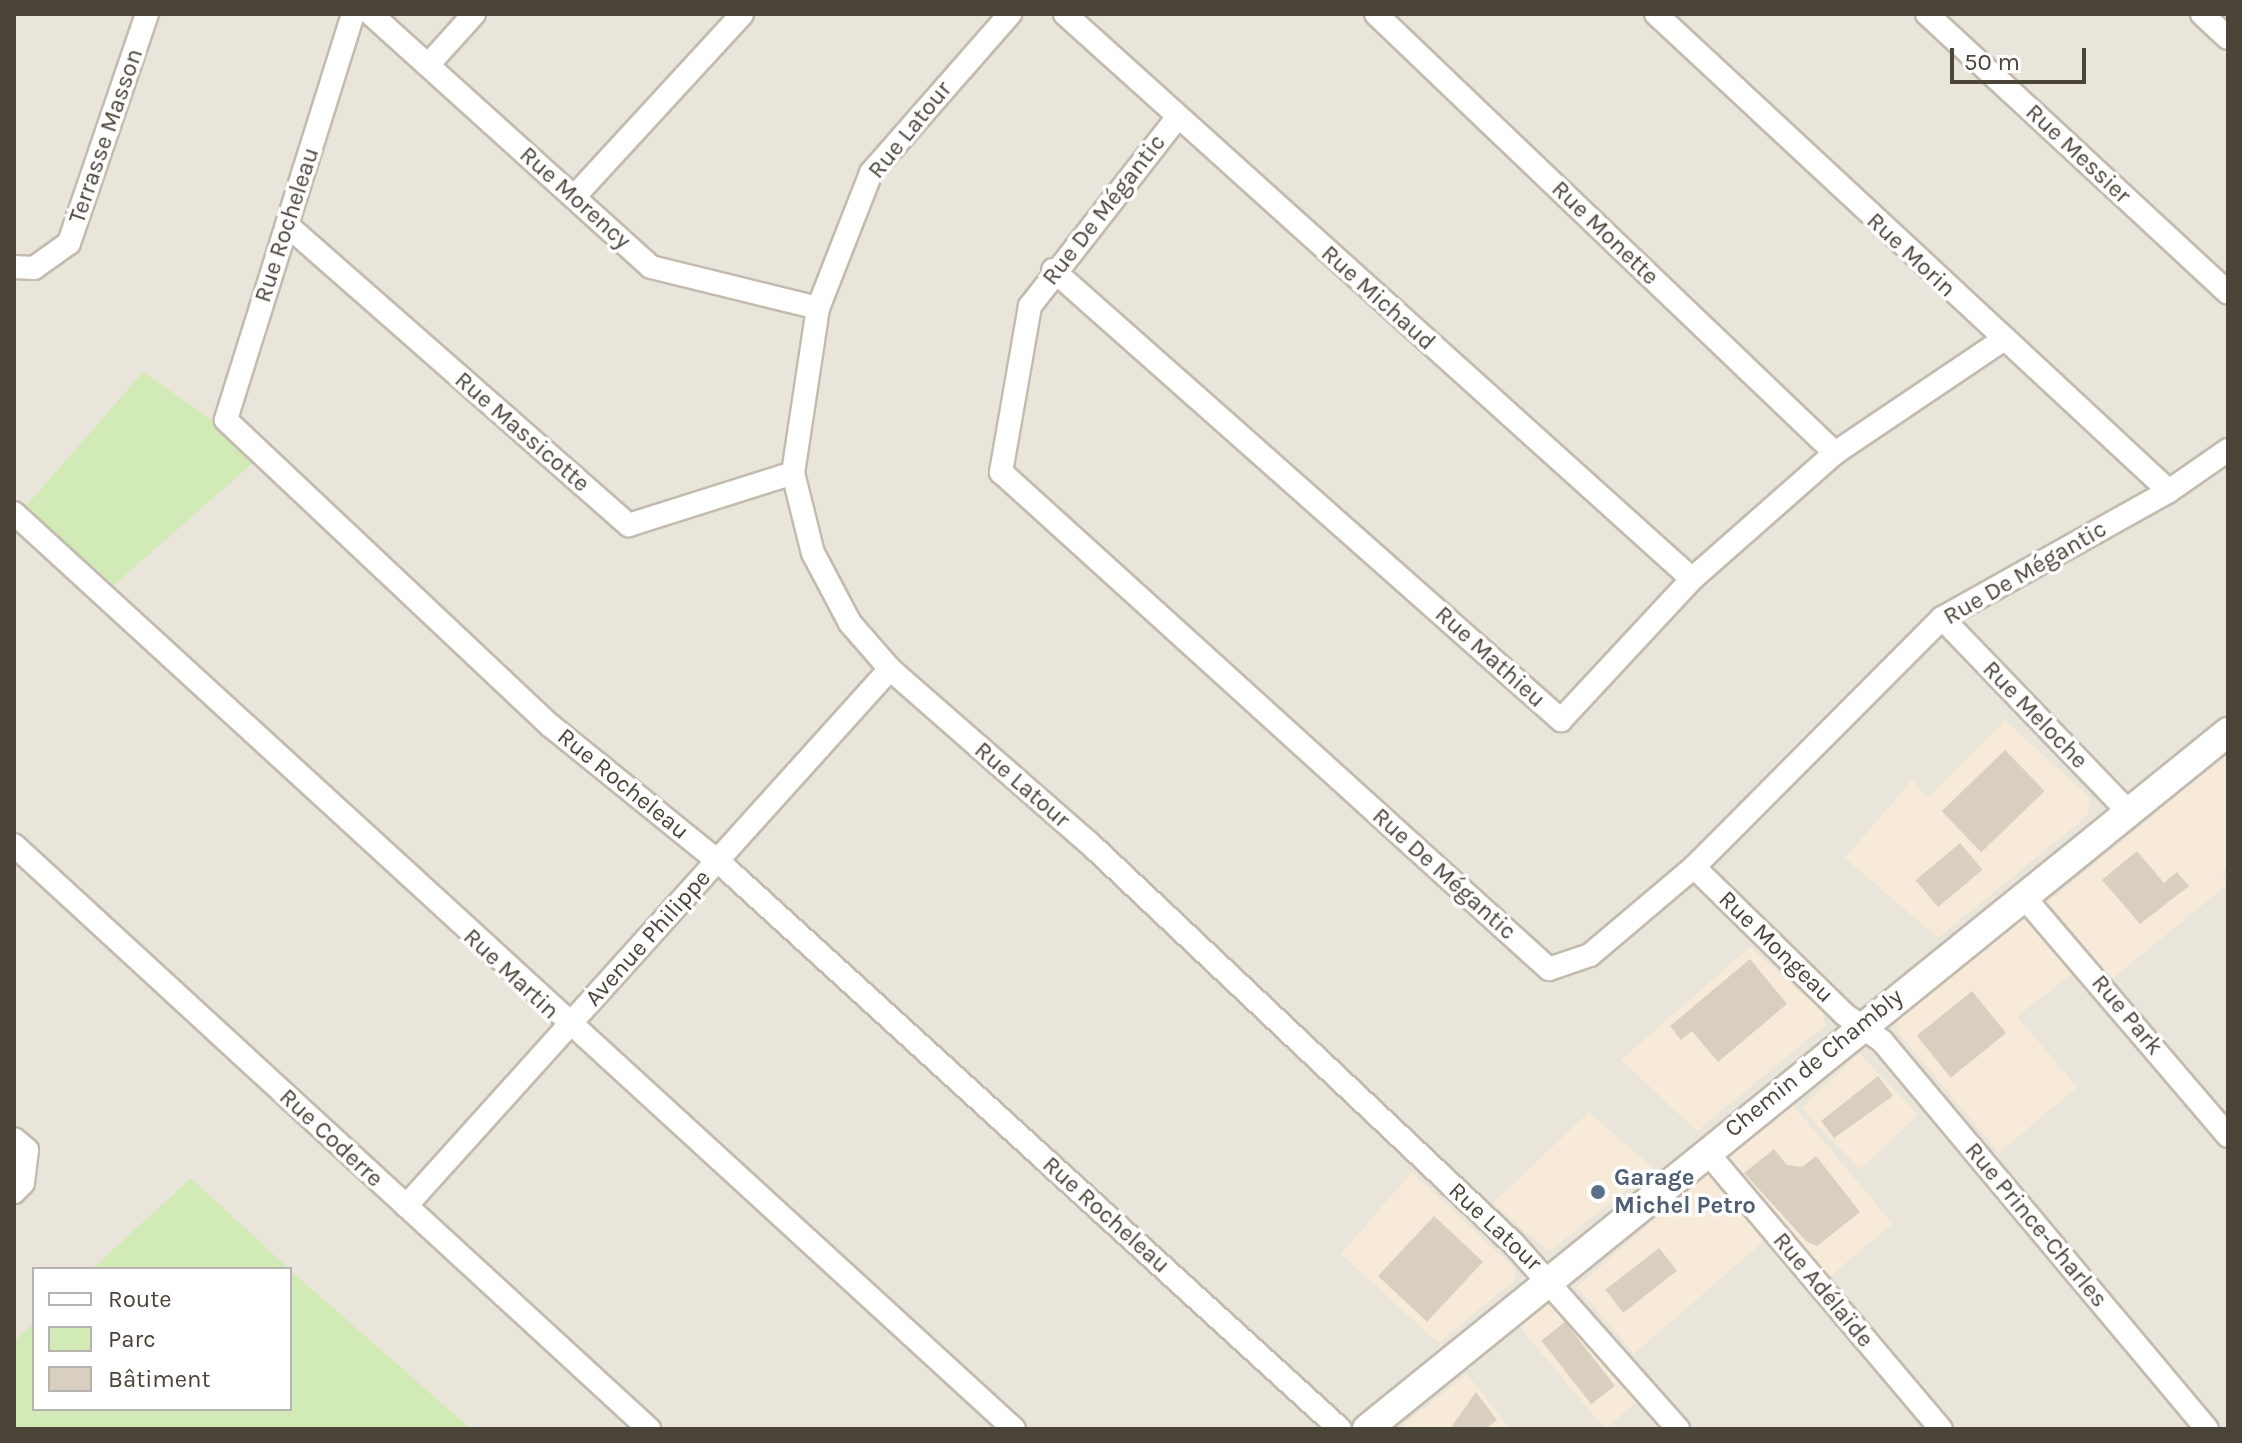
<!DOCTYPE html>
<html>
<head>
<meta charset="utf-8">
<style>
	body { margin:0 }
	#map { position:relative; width:2242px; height:1443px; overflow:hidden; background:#f6f3ec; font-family:Karla,sans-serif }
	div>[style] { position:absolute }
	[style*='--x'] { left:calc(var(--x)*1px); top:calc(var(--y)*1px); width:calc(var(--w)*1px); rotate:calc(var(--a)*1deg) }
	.residential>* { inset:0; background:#eae5da }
	.commercial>* { inset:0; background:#f7ead8; transform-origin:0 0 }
	.green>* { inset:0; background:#d2eab5 }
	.building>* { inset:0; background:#d8cfc1; transform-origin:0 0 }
	.roads { filter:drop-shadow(2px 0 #c2bbae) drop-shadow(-2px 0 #c2bbae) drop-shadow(0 2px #c2bbae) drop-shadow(0 -2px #c2bbae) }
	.minor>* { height:22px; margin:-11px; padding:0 11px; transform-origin:11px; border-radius:11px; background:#fff }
	.tertiary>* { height:28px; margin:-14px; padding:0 14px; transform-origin:14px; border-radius:14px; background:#fff }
	.dots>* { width:22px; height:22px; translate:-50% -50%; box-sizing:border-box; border:4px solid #fff; border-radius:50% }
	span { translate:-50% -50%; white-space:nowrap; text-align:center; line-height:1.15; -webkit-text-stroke:7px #fff; paint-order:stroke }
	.street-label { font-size:24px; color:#4b4439 }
	.service-label { font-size:24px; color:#4e5e75; font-weight:700 }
	.left { translate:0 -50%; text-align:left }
	.frame { position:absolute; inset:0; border:16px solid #4b4439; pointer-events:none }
	.legend { position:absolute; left:32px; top:1267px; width:260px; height:144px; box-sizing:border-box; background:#fff; border:2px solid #b7b4b0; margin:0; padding:10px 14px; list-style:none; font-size:24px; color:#4b4439 }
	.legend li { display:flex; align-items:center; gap:16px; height:40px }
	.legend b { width:40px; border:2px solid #b7b4b0 }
	.scale { position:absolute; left:1950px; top:48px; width:136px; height:36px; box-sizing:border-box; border:4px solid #4b4439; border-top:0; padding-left:10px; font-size:24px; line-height:28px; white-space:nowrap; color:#4b4439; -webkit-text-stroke:6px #fff; paint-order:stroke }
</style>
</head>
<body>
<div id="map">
	<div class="residential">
		<div style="clip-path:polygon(evenodd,14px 14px,2228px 14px,2228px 1429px,14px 1429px,14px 14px,34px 1269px,290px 1269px,290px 1409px,34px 1409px,34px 1269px)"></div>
	</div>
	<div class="commercial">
		<div style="clip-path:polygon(2005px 720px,2091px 799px,2088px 815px,1938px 938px,1845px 858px,1912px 780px,1928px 798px)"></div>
		<div style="clip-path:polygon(2228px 754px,2228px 867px,2222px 872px,2228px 884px,2112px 979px,2048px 902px)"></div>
		<div style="clip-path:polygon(2025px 916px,2074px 972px,2017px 1016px,2077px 1087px,1999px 1153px,1896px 1030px,1898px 1020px)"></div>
		<div style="clip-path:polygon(1750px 947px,1822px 1011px,1825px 1025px,1697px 1131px,1621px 1060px)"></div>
		<div style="left:1859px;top:1053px;width:85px;height:80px;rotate:46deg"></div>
		<div style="left:1793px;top:1105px;width:155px;height:83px;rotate:50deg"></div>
		<div style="clip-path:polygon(1589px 1112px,1653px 1168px,1549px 1252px,1493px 1203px)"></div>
		<div style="clip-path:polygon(1412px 1172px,1516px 1270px,1514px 1281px,1438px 1343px,1341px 1254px)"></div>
		<div style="left:1708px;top:1173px;width:88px;height:174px;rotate:49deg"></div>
		<div style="clip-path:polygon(1547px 1304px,1566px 1309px,1639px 1400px,1605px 1429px,1520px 1327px)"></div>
		<div style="clip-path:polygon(1467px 1374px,1510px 1429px,1398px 1429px)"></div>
	</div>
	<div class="green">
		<div style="clip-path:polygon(143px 372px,215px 422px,253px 463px,113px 586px,26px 506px)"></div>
		<div style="clip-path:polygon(191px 1178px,289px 1269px,92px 1269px)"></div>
		<div style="clip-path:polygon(290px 1270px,471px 1429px,14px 1429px,14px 1341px,34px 1323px,34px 1409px,290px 1409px)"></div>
	</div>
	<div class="building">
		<div style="left:2005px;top:750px;width:57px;height:88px;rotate:46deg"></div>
		<div style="left:1960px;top:843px;width:35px;height:58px;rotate:50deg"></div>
		<div style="clip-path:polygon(2137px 851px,2164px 883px,2177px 872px,2189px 886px,2140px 924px,2102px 880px)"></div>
		<div style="clip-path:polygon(1750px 959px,1787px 1004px,1718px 1062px,1692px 1031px,1681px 1040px,1670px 1026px)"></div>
		<div style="left:1972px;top:991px;width:54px;height:71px;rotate:51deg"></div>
		<div style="clip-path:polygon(1878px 1076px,1893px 1096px,1834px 1138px,1821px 1121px)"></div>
		<div style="clip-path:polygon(1774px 1149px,1787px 1165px,1802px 1167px,1816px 1156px,1860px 1212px,1817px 1246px,1806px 1241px,1744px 1173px)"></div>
		<div style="left:1434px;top:1216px;width:67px;height:82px;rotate:43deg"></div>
		<div style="left:1659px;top:1248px;width:29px;height:68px;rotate:52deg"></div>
		<div style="left:1565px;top:1322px;width:81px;height:30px;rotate:52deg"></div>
		<div style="clip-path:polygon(1476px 1392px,1497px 1420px,1485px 1429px,1450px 1429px)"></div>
	</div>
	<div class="roads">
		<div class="minor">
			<div style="--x:353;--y:14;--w:425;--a:107.4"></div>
			<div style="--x:226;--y:420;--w:446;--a:43.3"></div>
			<div style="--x:551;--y:726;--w:215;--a:39"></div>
			<div style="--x:718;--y:861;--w:842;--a:42.4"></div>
			<div style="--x:371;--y:14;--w:377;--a:42.1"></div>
			<div style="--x:651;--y:267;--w:172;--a:13.8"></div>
			<div style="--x:1010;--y:14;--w:211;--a:131.2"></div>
			<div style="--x:871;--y:173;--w:145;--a:111.4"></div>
			<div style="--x:818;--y:308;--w:167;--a:98.6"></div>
			<div style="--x:793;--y:473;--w:82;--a:76"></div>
			<div style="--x:813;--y:553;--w:79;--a:62.1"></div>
			<div style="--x:850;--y:623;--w:61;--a:49"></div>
			<div style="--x:890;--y:669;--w:264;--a:41.2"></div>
			<div style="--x:1089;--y:843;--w:584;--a:43.34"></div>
			<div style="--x:1514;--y:1244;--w:247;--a:48.4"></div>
			<div style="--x:1065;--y:14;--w:844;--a:42.02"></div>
			<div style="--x:1376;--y:14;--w:635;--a:43.72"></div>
			<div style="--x:1656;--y:14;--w:700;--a:42.92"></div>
			<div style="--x:1927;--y:14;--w:410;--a:42.8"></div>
			<div style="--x:2202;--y:14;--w:35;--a:43"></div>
			<div style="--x:429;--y:64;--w:67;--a:-48"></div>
			<div style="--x:1177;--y:118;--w:239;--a:128"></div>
			<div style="--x:1030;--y:306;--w:169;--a:99.9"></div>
			<div style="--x:1001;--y:472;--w:740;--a:42.21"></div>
			<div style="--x:1549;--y:969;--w:43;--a:-18.9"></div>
			<div style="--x:1590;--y:955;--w:136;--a:-40.2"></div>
			<div style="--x:1694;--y:867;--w:351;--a:-45.1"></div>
			<div style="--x:1942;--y:618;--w:260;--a:-29.2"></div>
			<div style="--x:2169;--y:491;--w:72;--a:-34.8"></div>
			<div style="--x:574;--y:197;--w:248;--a:-47.4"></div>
			<div style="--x:287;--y:225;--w:455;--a:41.3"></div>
			<div style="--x:629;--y:525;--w:172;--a:-17.6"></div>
			<div style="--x:14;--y:267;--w:20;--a:3"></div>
			<div style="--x:34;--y:268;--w:43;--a:-35.5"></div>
			<div style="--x:69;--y:243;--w:242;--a:-71.2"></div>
			<div style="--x:1053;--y:270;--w:679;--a:41.54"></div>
			<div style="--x:1561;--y:720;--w:192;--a:-47.1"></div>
			<div style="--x:1692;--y:579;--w:191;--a:-41.4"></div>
			<div style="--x:1835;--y:453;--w:200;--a:-34"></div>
			<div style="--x:14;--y:513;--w:1356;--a:42.49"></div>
			<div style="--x:1942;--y:618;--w:268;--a:46.1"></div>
			<div style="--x:14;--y:845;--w:863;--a:42.6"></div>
			<div style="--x:1694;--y:867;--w:210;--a:44.4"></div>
			<div style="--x:1844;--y:1014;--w:47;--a:35.4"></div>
			<div style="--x:1882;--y:1041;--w:506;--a:50.05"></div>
			<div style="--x:2024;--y:897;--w:314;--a:49.5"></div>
			<div style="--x:14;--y:1139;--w:17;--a:40"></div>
			<div style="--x:27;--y:1150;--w:33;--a:97"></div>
			<div style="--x:23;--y:1183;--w:13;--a:135"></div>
			<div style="--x:1706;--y:1151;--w:364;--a:49.8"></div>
			<div style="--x:406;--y:1206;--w:723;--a:-47.97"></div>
		</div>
		<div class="tertiary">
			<div style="--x:1367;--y:1429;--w:1108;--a:-38.99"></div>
		</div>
	</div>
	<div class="dots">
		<div style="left:1598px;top:1192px;background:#5c6f8a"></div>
	</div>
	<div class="street-label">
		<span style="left:910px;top:130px;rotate:-51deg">Rue Latour</span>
		<span style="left:106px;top:136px;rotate:-71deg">Terrasse Masson</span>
		<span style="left:2078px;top:154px;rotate:43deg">Rue Messier</span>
		<span style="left:575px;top:198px;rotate:42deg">Rue Morency</span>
		<span style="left:1104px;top:210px;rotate:-52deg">Rue De Mégantic</span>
		<span style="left:287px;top:225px;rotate:-72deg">Rue Rocheleau</span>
		<span style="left:1605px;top:233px;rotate:44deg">Rue Monette</span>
		<span style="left:1911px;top:255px;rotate:43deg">Rue Morin</span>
		<span style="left:1378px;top:298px;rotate:42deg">Rue Michaud</span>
		<span style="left:522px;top:432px;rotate:41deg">Rue Massicotte</span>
		<span style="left:2025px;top:573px;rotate:-30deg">Rue De Mégantic</span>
		<span style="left:1490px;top:657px;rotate:42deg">Rue Mathieu</span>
		<span style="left:2035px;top:715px;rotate:46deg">Rue Meloche</span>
		<span style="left:623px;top:784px;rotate:39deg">Rue Rocheleau</span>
		<span style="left:1022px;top:785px;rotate:41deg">Rue Latour</span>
		<span style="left:1444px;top:874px;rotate:42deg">Rue De Mégantic</span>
		<span style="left:648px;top:938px;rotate:-48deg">Avenue Philippe</span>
		<span style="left:1776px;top:947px;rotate:44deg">Rue Mongeau</span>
		<span style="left:511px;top:974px;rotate:43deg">Rue Martin</span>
		<span style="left:2127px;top:1015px;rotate:50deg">Rue Park</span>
		<span style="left:1814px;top:1063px;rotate:-39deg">Chemin de Chambly</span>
		<span style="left:331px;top:1138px;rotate:43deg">Rue Coderre</span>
		<span style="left:1106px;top:1215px;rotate:42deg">Rue Rocheleau</span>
		<span style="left:2036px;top:1225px;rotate:50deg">Rue Prince-Charles</span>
		<span style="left:1495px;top:1227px;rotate:43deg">Rue Latour</span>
		<span style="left:1823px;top:1290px;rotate:50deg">Rue Adélaïde</span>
	</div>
	<div class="service-label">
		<span class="left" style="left:1614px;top:1192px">Garage<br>Michel Petro</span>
	</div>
	<div class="frame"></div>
	<ul class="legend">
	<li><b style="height:10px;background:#fff"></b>Route</li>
	<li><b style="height:22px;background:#d2eab5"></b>Parc</li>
	<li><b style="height:22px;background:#d8cfc1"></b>Bâtiment</li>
	</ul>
	<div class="scale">50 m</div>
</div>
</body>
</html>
